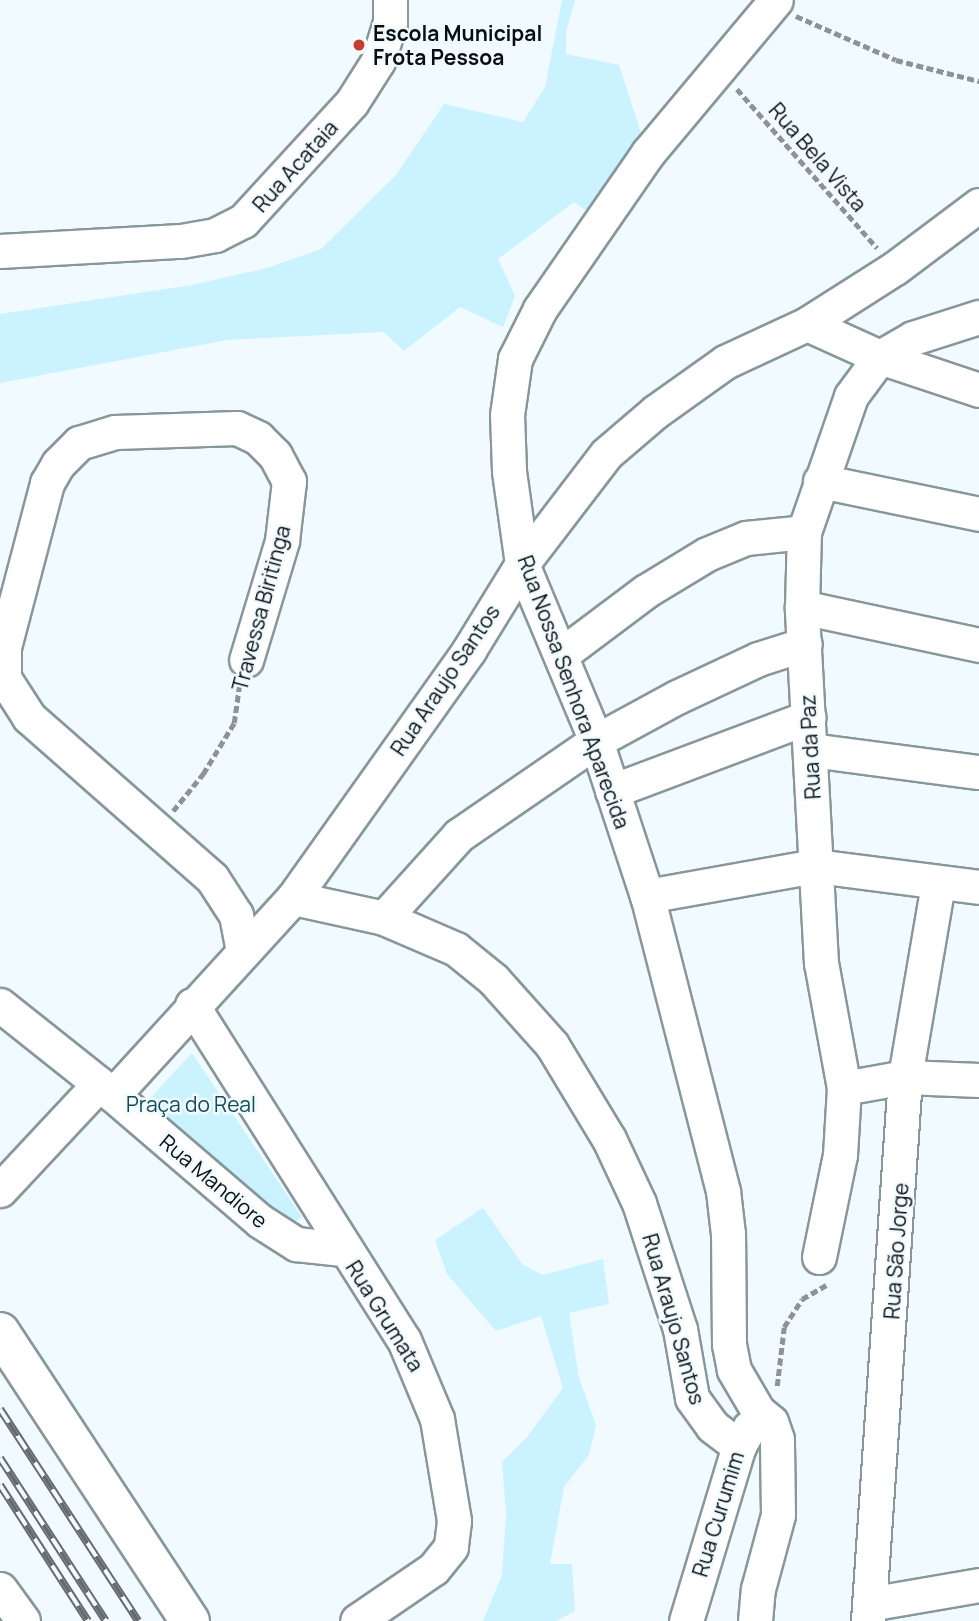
<!DOCTYPE html>
<html>
<head>
<meta charset="utf-8">
<style>
	body { margin:0 }
	#map { position:relative; width:979px; height:1621px; overflow:hidden; background:#f1fbff; font-family:Manrope,sans-serif }
	div>[style] { position:absolute }
	[style*='--x'] { left:calc(var(--x)*1px); top:calc(var(--y)*1px); width:calc(var(--w)*1px); rotate:calc(var(--a)*1deg) }
	.green>* { inset:0; background:#caf2ff }
	.path>* { height:4.5px; margin-top:-2.25px; transform-origin:0; background:repeating-linear-gradient(90deg,#8b9396 0 7px,transparent 0 10.5px) }
	.roads { filter:drop-shadow(2px 0 #87979c) drop-shadow(-2px 0 #87979c) drop-shadow(0 2px #87979c) drop-shadow(0 -2px #87979c) }
	.minor>* { height:33px; margin:-16.5px; padding:0 16.5px; transform-origin:16.5px; border-radius:16.5px; background:#fff }
	.major>* { height:38px; margin:-19px; padding:0 19px; transform-origin:19px; border-radius:19px; background:#fff }
	.rail>* { height:8px; margin-top:-4px; transform-origin:0; background:repeating-linear-gradient(90deg,#f1fbff 0 16px,#646c6e 0 32px); box-sizing:border-box; border-block:2px solid #646c6e }
	.dots>* { width:19px; height:19px; translate:-50% -50%; box-sizing:border-box; border:4px solid #f1fbff; border-radius:50% }
	span { translate:-50% -50%; white-space:nowrap; text-align:center; line-height:1.15; -webkit-text-stroke:5px #f1fbff; paint-order:stroke }
	.poi-label { font-size:21px; color:#090f10; font-weight:700 }
	.left { translate:0 -50%; text-align:left }
	.street-label { font-size:21px; color:#090f10 }
	.park-label { font-size:21px; color:#144a58 }
</style>
</head>
<body>
<div id="map">
	<div class="green">
		<div style="clip-path:polygon(562px 0,575px 0,566px 32px,566px 54px,619px 65px,641px 133px,593px 215px,574px 202px,498px 259px,515px 296px,503px 327px,460px 307px,404px 351px,384px 332px,227px 340px,0 383px,0 314px,192px 285px,267px 268px,321px 249px,396px 175px,444px 104px,523px 122px,545px 87px)"></div>
		<div style="clip-path:polygon(192px 1053px,302px 1217px,292px 1224px,142px 1107px)"></div>
		<div style="clip-path:polygon(483px 1208px,523px 1265px,543px 1275px,603px 1259px,609px 1304px,569px 1313px,579px 1378px,596px 1425px,589px 1455px,564px 1487px,550px 1564px,572px 1564px,575px 1611px,556px 1621px,483px 1621px,502px 1575px,506px 1514px,502px 1462px,527px 1437px,563px 1388px,541px 1316px,496px 1331px,447px 1274px,435px 1240px)"></div>
	</div>
	<div class="path">
		<div style="--x:796;--y:16;--w:109;--a:23.7"></div>
		<div style="--x:896;--y:60;--w:86;--a:14.2"></div>
		<div style="--x:737;--y:89;--w:212;--a:48.6"></div>
		<div style="--x:173;--y:811;--w:48;--a:-51"></div>
		<div style="--x:203;--y:774;--w:60;--a:-58.7"></div>
		<div style="--x:234;--y:723;--w:37;--a:-82"></div>
		<div style="--x:777;--y:1386;--w:59;--a:-83.2"></div>
		<div style="--x:784;--y:1327;--w:33;--a:-57"></div>
		<div style="--x:802;--y:1299;--w:28;--a:-30"></div>
	</div>
	<div class="roads">
		<div class="minor">
			<div style="--x:0;--y:251;--w:181;--a:-3.2"></div>
			<div style="--x:181;--y:241;--w:35;--a:-10"></div>
			<div style="--x:215;--y:235;--w:31;--a:-27"></div>
			<div style="--x:243;--y:221;--w:161;--a:-47.5"></div>
			<div style="--x:352;--y:102;--w:49;--a:-57.6"></div>
			<div style="--x:378;--y:61;--w:41;--a:-72.9"></div>
			<div style="--x:390;--y:22;--w:22;--a:-90"></div>
			<div style="--x:807;--y:324;--w:80;--a:24.3"></div>
			<div style="--x:880;--y:357;--w:104;--a:18.4"></div>
			<div style="--x:820;--y:481;--w:162;--a:11.7"></div>
			<div style="--x:802;--y:607;--w:181;--a:12.1"></div>
			<div style="--x:562;--y:654;--w:105;--a:-36.9"></div>
			<div style="--x:646;--y:591;--w:71;--a:-31.2"></div>
			<div style="--x:707;--y:554;--w:42;--a:-22.3"></div>
			<div style="--x:746;--y:538;--w:58;--a:-5.9"></div>
			<div style="--x:811;--y:750;--w:169;--a:7.5"></div>
			<div style="--x:612;--y:791;--w:210;--a:-20.6"></div>
			<div style="--x:647;--y:896;--w:172;--a:-10.1"></div>
			<div style="--x:816;--y:866;--w:164;--a:7.3"></div>
			<div style="--x:293;--y:898;--w:93;--a:12.4"></div>
			<div style="--x:384;--y:918;--w:78;--a:23.3"></div>
			<div style="--x:456;--y:949;--w:48;--a:39"></div>
			<div style="--x:493;--y:979;--w:89;--a:48.2"></div>
			<div style="--x:552;--y:1045;--w:110;--a:58.8"></div>
			<div style="--x:609;--y:1139;--w:71;--a:64.9"></div>
			<div style="--x:639;--y:1203;--w:133;--a:72"></div>
			<div style="--x:680;--y:1329;--w:70;--a:80.1"></div>
			<div style="--x:692;--y:1398;--w:34;--a:54"></div>
			<div style="--x:712;--y:1426;--w:34;--a:37"></div>
			<div style="--x:384;--y:918;--w:112;--a:-47.9"></div>
			<div style="--x:459;--y:835;--w:166;--a:-34.5"></div>
			<div style="--x:596;--y:741;--w:92;--a:-28.5"></div>
			<div style="--x:677;--y:697;--w:89;--a:-25.1"></div>
			<div style="--x:758;--y:659;--w:49;--a:-17.7"></div>
			<div style="--x:243;--y:951;--w:37;--a:-101"></div>
			<div style="--x:236;--y:915;--w:44;--a:-123"></div>
			<div style="--x:212;--y:878;--w:244;--a:-138.7"></div>
			<div style="--x:29;--y:717;--w:46;--a:-122.7"></div>
			<div style="--x:4;--y:678;--w:31;--a:-90"></div>
			<div style="--x:4;--y:647;--w:170;--a:-75.3"></div>
			<div style="--x:47;--y:483;--w:22;--a:-60"></div>
			<div style="--x:58;--y:464;--w:30;--a:-45"></div>
			<div style="--x:79;--y:443;--w:38;--a:-17"></div>
			<div style="--x:115;--y:432;--w:122;--a:-1.9"></div>
			<div style="--x:237;--y:428;--w:23;--a:25"></div>
			<div style="--x:258;--y:438;--w:24;--a:45"></div>
			<div style="--x:275;--y:455;--w:30;--a:62"></div>
			<div style="--x:289;--y:481;--w:60;--a:96.7"></div>
			<div style="--x:282;--y:541;--w:124;--a:106.8"></div>
			<div style="--x:0;--y:1005;--w:144;--a:38.5"></div>
			<div style="--x:113;--y:1095;--w:194;--a:40.6"></div>
			<div style="--x:260;--y:1221;--w:43;--a:32.6"></div>
			<div style="--x:296;--y:1244;--w:47;--a:6.1"></div>
			<div style="--x:192;--y:1005;--w:396;--a:57.7"></div>
			<div style="--x:404;--y:1340;--w:86;--a:67.3"></div>
			<div style="--x:437;--y:1419;--w:103;--a:80.5"></div>
			<div style="--x:454;--y:1521;--w:26;--a:97"></div>
			<div style="--x:451;--y:1547;--w:28;--a:129"></div>
			<div style="--x:433;--y:1569;--w:92;--a:145.6"></div>
			<div style="--x:844;--y:1088;--w:62;--a:-10.2"></div>
			<div style="--x:905;--y:1077;--w:74;--a:2.3"></div>
			<div style="--x:113;--y:1095;--w:267;--a:-47.6"></div>
			<div style="--x:293;--y:898;--w:304;--a:-54.6"></div>
			<div style="--x:469;--y:650;--w:101;--a:-58.4"></div>
			<div style="--x:522;--y:564;--w:138;--a:-52.6"></div>
			<div style="--x:606;--y:454;--w:65;--a:-40.6"></div>
			<div style="--x:655;--y:412;--w:86;--a:-35.5"></div>
			<div style="--x:725;--y:362;--w:90;--a:-24.9"></div>
			<div style="--x:807;--y:324;--w:104;--a:-32.5"></div>
			<div style="--x:895;--y:268;--w:105;--a:-36.9"></div>
			<div style="--x:0;--y:1190;--w:145;--a:-47"></div>
			<div style="--x:819;--y:1257;--w:104;--a:-78.4"></div>
			<div style="--x:840;--y:1155;--w:67;--a:-86.6"></div>
			<div style="--x:844;--y:1088;--w:127;--a:-100.4"></div>
			<div style="--x:821;--y:963;--w:357;--a:-93.1"></div>
			<div style="--x:802;--y:607;--w:75;--a:-88.5"></div>
			<div style="--x:804;--y:532;--w:144;--a:-70.9"></div>
			<div style="--x:851;--y:396;--w:49;--a:-53.4"></div>
			<div style="--x:880;--y:357;--w:38;--a:-30"></div>
			<div style="--x:913;--y:338;--w:69;--a:-17.7"></div>
			<div style="--x:0;--y:1589;--w:39;--a:54"></div>
			<div style="--x:869;--y:1604;--w:112;--a:-9.8"></div>
			<div style="--x:686;--y:1621;--w:183;--a:-73.2"></div>
			<div style="--x:739;--y:1446;--w:21;--a:-61"></div>
			<div style="--x:755;--y:1621;--w:32;--a:-85"></div>
			<div style="--x:758;--y:1589;--w:77;--a:-74.9"></div>
			<div style="--x:778;--y:1515;--w:76;--a:-90.8"></div>
			<div style="--x:777;--y:1439;--w:18;--a:-109"></div>
			<div style="--x:771;--y:1422;--w:17;--a:-140"></div>
			<div style="--x:758;--y:1411;--w:48;--a:-120.3"></div>
			<div style="--x:734;--y:1370;--w:26;--a:-101"></div>
			<div style="--x:729;--y:1344;--w:110;--a:-90.5"></div>
			<div style="--x:728;--y:1234;--w:43;--a:-96.6"></div>
			<div style="--x:723;--y:1191;--w:305;--a:-104.4"></div>
			<div style="--x:647;--y:896;--w:163;--a:-108.2"></div>
			<div style="--x:596;--y:741;--w:192;--a:-112.7"></div>
			<div style="--x:522;--y:564;--w:94;--a:-98"></div>
			<div style="--x:509;--y:471;--w:56;--a:-92"></div>
			<div style="--x:507;--y:415;--w:57;--a:-81.9"></div>
			<div style="--x:515;--y:359;--w:56;--a:-63.4"></div>
			<div style="--x:540;--y:309;--w:190;--a:-55.3"></div>
			<div style="--x:648;--y:153;--w:199;--a:-50.1"></div>
			<div style="--x:868;--y:1621;--w:545;--a:-86.11"></div>
			<div style="--x:905;--y:1077;--w:197;--a:-80.3"></div>
		</div>
		<div class="major">
			<div style="--x:0;--y:1332;--w:346;--a:56.7"></div>
		</div>
	</div>
	<div class="rail">
		<div style="--x:0;--y:1409;--w:253;--a:56.9"></div>
		<div style="--x:0;--y:1458;--w:194;--a:57"></div>
		<div style="--x:0;--y:1485;--w:162;--a:57.1"></div>
	</div>
	<div class="dots">
		<div style="left:359px;top:45px;background:#c83c2c"></div>
	</div>
	<div class="poi-label">
		<span class="left" style="left:373px;top:45px">Escola Municipal<br>Frota Pessoa</span>
	</div>
	<div class="street-label">
		<span style="left:818px;top:157px;rotate:49deg">Rua Bela Vista</span>
		<span style="left:295px;top:166px;rotate:-48deg">Rua Acataia</span>
		<span style="left:261px;top:608px;rotate:-75deg">Travessa Biritinga</span>
		<span style="left:445px;top:680px;rotate:-56deg">Rua Araujo Santos</span>
		<span style="left:574px;top:692px;rotate:70deg">Rua Nossa Senhora Aparecida</span>
		<span style="left:810px;top:747px;rotate:-93deg">Rua da Paz</span>
		<span style="left:214px;top:1181px;rotate:40deg">Rua Mandiore</span>
		<span style="left:896px;top:1251px;rotate:-86deg">Rua São Jorge</span>
		<span style="left:385px;top:1316px;rotate:58deg">Rua Grumata</span>
		<span style="left:674px;top:1319px;rotate:74deg">Rua Araujo Santos</span>
		<span style="left:718px;top:1514px;rotate:-73deg">Rua Curumim</span>
	</div>
	<div class="park-label">
		<span style="left:191px;top:1104px">Praça do Real</span>
	</div>
</div>
</body>
</html>
